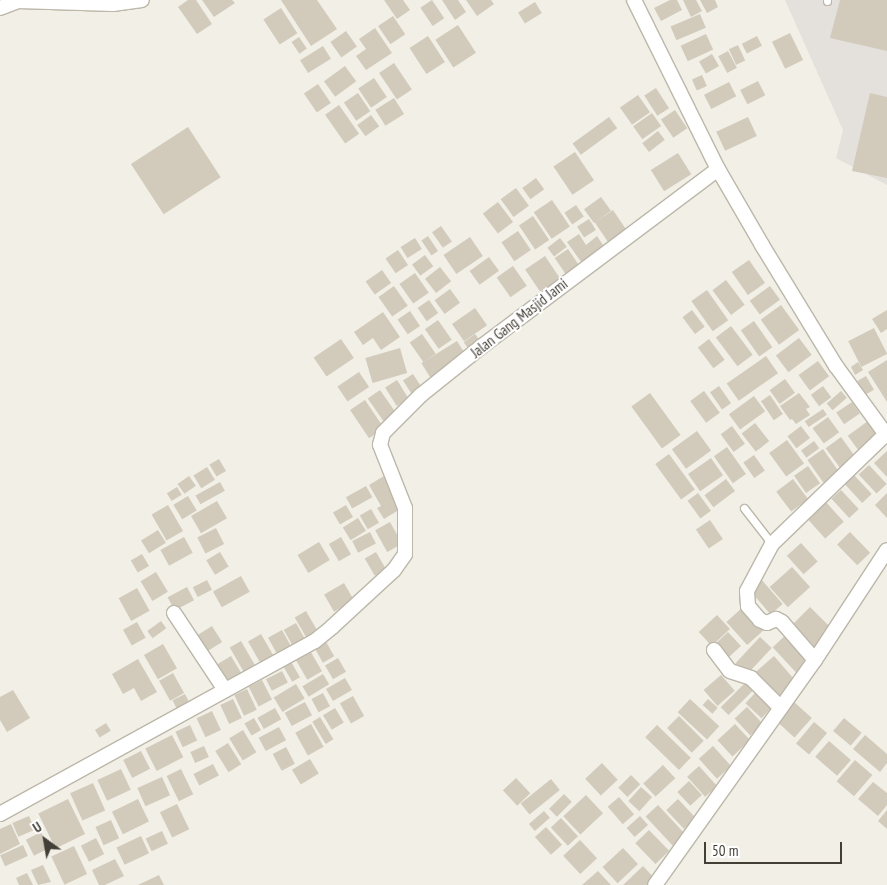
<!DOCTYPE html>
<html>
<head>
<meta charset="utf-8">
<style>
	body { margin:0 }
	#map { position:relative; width:887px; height:885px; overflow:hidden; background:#f1efe6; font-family:"PT Sans Narrow",sans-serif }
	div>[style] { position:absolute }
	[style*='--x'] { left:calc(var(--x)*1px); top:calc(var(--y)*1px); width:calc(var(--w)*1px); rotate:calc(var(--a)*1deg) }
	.industrial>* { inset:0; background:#e4e0db }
	.building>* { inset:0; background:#d2cbbc; transform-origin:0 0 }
	.roads { filter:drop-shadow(1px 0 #bcb7a9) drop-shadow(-1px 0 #bcb7a9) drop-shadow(0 1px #bcb7a9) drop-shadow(0 -1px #bcb7a9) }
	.service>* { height:7px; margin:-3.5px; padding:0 3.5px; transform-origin:3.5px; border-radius:3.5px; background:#fff }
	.minor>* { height:14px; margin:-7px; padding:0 7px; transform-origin:7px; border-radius:7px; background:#fff }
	span { translate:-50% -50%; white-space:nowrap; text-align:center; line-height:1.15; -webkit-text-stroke:4px #fff; paint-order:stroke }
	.street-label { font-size:15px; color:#443f36 }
	.north { position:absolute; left:20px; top:815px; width:50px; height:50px; -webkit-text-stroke:4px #fff; paint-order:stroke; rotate:328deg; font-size:14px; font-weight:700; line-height:20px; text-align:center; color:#443f36 }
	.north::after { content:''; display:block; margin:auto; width:18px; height:22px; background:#443f36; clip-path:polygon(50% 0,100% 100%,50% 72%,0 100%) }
	.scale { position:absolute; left:704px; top:842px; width:138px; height:22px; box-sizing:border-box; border:2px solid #443f36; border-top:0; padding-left:6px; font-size:15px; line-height:18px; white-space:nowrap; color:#443f36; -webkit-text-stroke:4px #fff; paint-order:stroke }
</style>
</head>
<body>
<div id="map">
	<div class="industrial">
		<div style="clip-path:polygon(785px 0,887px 0,887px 185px,836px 158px,843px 130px)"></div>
	</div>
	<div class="building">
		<div style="clip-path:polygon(188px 0,196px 0,212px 24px,197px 34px,178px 7px)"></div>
		<div style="clip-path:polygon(202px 0,232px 0,235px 3px,214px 17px)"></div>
		<div style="clip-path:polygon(281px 0,317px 0,337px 29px,311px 46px)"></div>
		<div style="clip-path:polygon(384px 0,403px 0,410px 10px,397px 19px)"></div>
		<div style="left:432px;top:0;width:22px;height:14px;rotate:56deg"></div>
		<div style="clip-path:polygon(442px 0,458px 0,466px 12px,455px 20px)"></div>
		<div style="clip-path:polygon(466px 0,491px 0,494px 4px,477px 16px)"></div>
		<div style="clip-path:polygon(670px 0,677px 0,682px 10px,661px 21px,654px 8px)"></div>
		<div style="clip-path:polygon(683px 0,696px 0,702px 11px,691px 17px)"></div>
		<div style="clip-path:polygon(700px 0,715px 0,718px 7px,707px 13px)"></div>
		<div style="clip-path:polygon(840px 0,887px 0,887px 51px,830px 38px)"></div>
		<div style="left:535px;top:2px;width:13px;height:20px;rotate:58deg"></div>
		<div style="left:281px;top:8px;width:30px;height:21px;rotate:57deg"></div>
		<div style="left:700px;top:14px;width:15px;height:32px;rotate:67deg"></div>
		<div style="left:393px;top:16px;width:22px;height:18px;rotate:56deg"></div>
		<div style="left:458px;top:25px;width:33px;height:27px;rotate:57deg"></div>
		<div style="clip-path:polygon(375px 28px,392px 53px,366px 70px,356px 56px,366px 49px,359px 39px)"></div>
		<div style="left:346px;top:31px;width:19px;height:19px;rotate:55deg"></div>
		<div style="left:790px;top:33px;width:30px;height:20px;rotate:64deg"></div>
		<div style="left:706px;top:34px;width:17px;height:28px;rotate:65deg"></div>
		<div style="left:428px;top:36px;width:31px;height:22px;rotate:57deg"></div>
		<div style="left:757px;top:36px;width:11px;height:17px;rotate:63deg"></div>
		<div style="left:299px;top:37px;width:14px;height:9px;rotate:56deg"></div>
		<div style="left:738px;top:45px;width:17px;height:10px;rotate:65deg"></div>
		<div style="left:323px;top:46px;width:15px;height:27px;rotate:58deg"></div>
		<div style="left:728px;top:51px;width:19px;height:11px;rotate:62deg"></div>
		<div style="left:712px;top:54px;width:14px;height:15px;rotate:60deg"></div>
		<div style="left:394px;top:63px;width:32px;height:18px;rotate:56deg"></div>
		<div style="left:345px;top:66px;width:19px;height:26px;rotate:54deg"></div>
		<div style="left:702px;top:75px;width:12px;height:11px;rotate:66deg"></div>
		<div style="left:374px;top:78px;width:23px;height:19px;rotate:56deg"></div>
		<div style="left:758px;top:81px;width:16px;height:20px;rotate:63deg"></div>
		<div style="left:729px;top:82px;width:16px;height:28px;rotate:63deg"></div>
		<div style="left:318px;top:84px;width:23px;height:17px;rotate:56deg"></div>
		<div style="left:656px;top:88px;width:24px;height:14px;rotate:57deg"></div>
		<div style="left:358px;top:93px;width:22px;height:17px;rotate:56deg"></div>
		<div style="clip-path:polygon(870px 93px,887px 97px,887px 178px,852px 171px)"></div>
		<div style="left:638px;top:95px;width:21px;height:22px;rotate:55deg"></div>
		<div style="left:394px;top:98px;width:19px;height:22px;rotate:58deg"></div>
		<div style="left:339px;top:105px;width:35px;height:17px;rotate:55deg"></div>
		<div style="left:675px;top:110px;width:22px;height:17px;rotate:56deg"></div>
		<div style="left:652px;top:113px;width:16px;height:23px;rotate:55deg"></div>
		<div style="left:371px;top:115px;width:14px;height:17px;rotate:54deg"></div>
		<div style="left:609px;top:117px;width:14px;height:45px;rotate:54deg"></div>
		<div style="left:748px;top:117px;width:21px;height:35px;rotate:65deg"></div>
		<div style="left:188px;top:127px;width:60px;height:68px;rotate:57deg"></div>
		<div style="left:658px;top:131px;width:11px;height:20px;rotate:52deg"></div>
		<div style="left:575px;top:152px;width:34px;height:26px;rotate:56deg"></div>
		<div style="left:678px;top:153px;width:25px;height:32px;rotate:58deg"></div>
		<div style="left:536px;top:178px;width:14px;height:17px;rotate:54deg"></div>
		<div style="left:516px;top:188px;width:22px;height:19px;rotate:54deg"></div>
		<div style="left:601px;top:197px;width:17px;height:21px;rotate:54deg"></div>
		<div style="left:552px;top:200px;width:32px;height:22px;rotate:56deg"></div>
		<div style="left:498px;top:202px;width:25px;height:19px;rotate:53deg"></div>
		<div style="left:576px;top:205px;width:14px;height:14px;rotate:56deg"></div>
		<div style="left:613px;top:210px;width:27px;height:22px;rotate:56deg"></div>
		<div style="left:533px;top:216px;width:29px;height:17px;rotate:56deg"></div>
		<div style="left:589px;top:219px;width:13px;height:14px;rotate:58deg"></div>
		<div style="left:441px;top:226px;width:19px;height:11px;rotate:55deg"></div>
		<div style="left:518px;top:231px;width:23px;height:20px;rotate:56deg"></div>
		<div style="clip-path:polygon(579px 234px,586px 245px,597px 236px,605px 248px,584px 266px,567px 242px)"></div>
		<div style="left:428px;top:236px;width:18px;height:8px;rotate:56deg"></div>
		<div style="left:470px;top:237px;width:23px;height:32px;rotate:56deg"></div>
		<div style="left:415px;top:238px;width:13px;height:17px;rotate:58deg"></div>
		<div style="left:560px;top:238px;width:11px;height:16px;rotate:52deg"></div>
		<div style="left:568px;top:249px;width:23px;height:16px;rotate:56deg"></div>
		<div style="left:398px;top:250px;width:18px;height:15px;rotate:56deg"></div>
		<div style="left:425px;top:255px;width:14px;height:16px;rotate:54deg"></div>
		<div style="left:545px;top:256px;width:27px;height:24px;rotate:56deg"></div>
		<div style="left:489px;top:257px;width:17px;height:24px;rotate:54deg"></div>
		<div style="left:749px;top:260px;width:28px;height:21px;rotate:55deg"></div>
		<div style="left:513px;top:266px;width:24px;height:20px;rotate:55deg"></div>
		<div style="left:440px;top:267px;width:18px;height:19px;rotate:52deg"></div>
		<div style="left:382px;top:270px;width:16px;height:20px;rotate:55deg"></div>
		<div style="left:415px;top:273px;width:24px;height:19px;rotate:55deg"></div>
		<div style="left:726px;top:280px;width:31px;height:17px;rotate:53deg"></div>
		<div style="left:394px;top:286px;width:24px;height:19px;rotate:55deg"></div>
		<div style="left:770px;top:286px;width:17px;height:25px;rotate:54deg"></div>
		<div style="left:450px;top:289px;width:17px;height:19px;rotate:54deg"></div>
		<div style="left:707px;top:290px;width:37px;height:19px;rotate:55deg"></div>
		<div style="left:429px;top:300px;width:16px;height:14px;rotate:55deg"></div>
		<div style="left:781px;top:305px;width:31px;height:25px;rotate:54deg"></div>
		<div style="left:475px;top:308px;width:21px;height:28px;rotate:55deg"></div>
		<div style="left:692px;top:310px;width:21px;height:12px;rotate:53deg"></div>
		<div style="clip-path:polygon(887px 310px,887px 329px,881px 333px,872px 319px)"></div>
		<div style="left:410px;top:311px;width:18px;height:15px;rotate:56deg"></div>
		<div style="clip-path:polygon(383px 312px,400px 337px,381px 350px,373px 338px,363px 345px,354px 332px)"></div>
		<div style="left:438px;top:320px;width:24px;height:16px;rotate:55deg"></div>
		<div style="left:754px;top:321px;width:32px;height:16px;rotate:55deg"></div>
		<div style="left:731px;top:326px;width:36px;height:19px;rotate:53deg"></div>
		<div style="left:874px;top:328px;width:29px;height:29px;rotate:63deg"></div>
		<div style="left:422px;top:334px;width:24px;height:15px;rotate:55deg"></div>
		<div style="left:475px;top:334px;width:14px;height:14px;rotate:54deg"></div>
		<div style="left:799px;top:338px;width:21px;height:29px;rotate:53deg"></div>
		<div style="left:341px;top:339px;width:23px;height:33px;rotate:56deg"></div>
		<div style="left:709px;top:339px;width:26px;height:14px;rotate:53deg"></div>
		<div style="left:457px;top:341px;width:19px;height:42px;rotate:58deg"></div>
		<div style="left:400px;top:348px;width:26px;height:36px;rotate:74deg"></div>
		<div style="left:766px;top:356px;width:21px;height:48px;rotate:55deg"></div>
		<div style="clip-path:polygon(887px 360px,887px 402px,868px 372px)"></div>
		<div style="left:818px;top:361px;width:19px;height:24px;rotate:54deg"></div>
		<div style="clip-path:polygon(858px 362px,863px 370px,855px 375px,851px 367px)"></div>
		<div style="left:359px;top:372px;width:18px;height:26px;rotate:56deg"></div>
		<div style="left:413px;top:374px;width:20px;height:12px;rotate:57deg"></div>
		<div style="left:866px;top:376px;width:16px;height:10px;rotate:60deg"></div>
		<div style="left:785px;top:379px;width:17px;height:19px;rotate:54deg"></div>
		<div style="left:397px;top:380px;width:22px;height:14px;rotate:58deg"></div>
		<div style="left:719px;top:386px;width:21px;height:11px;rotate:55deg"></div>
		<div style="left:823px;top:386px;width:14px;height:15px;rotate:54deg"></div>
		<div style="left:380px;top:390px;width:28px;height:15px;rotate:55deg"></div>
		<div style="left:704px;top:391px;width:27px;height:17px;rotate:54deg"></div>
		<div style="left:841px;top:391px;width:9px;height:19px;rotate:49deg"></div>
		<div style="left:650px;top:393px;width:52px;height:23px;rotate:54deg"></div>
		<div style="clip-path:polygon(799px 393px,810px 407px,806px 409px,810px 415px,796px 424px,792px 419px,790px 420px,780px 406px)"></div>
		<div style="left:770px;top:395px;width:23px;height:11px;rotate:56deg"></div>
		<div style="left:754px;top:396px;width:19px;height:31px;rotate:54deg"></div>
		<div style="left:365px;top:400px;width:34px;height:18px;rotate:56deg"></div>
		<div style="left:852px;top:402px;width:14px;height:19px;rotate:56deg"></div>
		<div style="left:823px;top:409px;width:7px;height:22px;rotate:56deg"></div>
		<div style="left:828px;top:417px;width:19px;height:19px;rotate:54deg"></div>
		<div style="left:868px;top:421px;width:19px;height:25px;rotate:54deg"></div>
		<div style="left:755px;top:423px;width:23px;height:17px;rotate:52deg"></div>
		<div style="left:732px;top:426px;width:22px;height:14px;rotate:54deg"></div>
		<div style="left:801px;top:426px;width:15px;height:17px;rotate:53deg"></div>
		<div style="left:697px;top:431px;width:24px;height:31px;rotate:54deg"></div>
		<div style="left:841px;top:437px;width:24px;height:19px;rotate:54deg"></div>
		<div style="left:787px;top:440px;width:29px;height:22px;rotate:54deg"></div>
		<div style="left:814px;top:441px;width:9px;height:16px;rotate:54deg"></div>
		<div style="left:727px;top:447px;width:33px;height:16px;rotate:55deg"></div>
		<div style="left:823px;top:449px;width:28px;height:19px;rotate:55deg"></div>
		<div style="clip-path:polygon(887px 451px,887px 477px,874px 463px)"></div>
		<div style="left:669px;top:454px;width:44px;height:17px;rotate:54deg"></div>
		<div style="left:754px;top:455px;width:19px;height:13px;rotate:55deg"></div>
		<div style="left:711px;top:458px;width:21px;height:28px;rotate:55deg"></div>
		<div style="left:219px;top:459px;width:14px;height:11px;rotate:60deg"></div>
		<div style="left:869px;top:465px;width:26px;height:14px;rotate:47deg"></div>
		<div style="left:808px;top:466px;width:21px;height:17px;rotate:55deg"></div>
		<div style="left:207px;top:467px;width:15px;height:16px;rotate:58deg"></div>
		<div style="left:854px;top:475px;width:26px;height:13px;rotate:47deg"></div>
		<div style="left:189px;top:476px;width:12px;height:14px;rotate:55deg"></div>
		<div style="clip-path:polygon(384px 476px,402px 508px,384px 519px,377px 508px,381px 506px,369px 485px)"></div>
		<div style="left:726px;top:479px;width:15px;height:27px;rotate:53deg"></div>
		<div style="left:793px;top:479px;width:25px;height:21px;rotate:53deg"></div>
		<div style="left:220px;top:482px;width:10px;height:28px;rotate:61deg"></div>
		<div style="left:366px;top:486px;width:13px;height:23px;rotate:61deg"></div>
		<div style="left:177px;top:487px;width:9px;height:12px;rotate:58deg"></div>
		<div style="left:841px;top:490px;width:26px;height:13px;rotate:47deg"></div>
		<div style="left:698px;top:493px;width:22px;height:13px;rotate:54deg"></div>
		<div style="clip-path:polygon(887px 493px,887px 518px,875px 505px)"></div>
		<div style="left:188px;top:496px;width:17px;height:17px;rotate:59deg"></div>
		<div style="left:217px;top:501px;width:20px;height:30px;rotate:60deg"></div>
		<div style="left:825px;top:501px;width:28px;height:25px;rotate:48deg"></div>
		<div style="left:168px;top:505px;width:30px;height:19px;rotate:60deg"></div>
		<div style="left:346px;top:505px;width:14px;height:15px;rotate:60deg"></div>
		<div style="left:371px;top:509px;width:16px;height:13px;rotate:60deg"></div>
		<div style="left:358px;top:518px;width:15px;height:18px;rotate:58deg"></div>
		<div style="left:710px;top:520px;width:23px;height:17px;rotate:56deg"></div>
		<div style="left:390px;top:522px;width:25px;height:17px;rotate:61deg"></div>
		<div style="left:216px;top:528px;width:18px;height:21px;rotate:63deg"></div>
		<div style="left:158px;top:530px;width:15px;height:20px;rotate:58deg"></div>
		<div style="left:370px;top:532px;width:13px;height:20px;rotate:63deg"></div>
		<div style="left:850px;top:532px;width:29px;height:18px;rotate:46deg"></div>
		<div style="left:184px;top:537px;width:18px;height:27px;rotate:61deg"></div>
		<div style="left:341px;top:537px;width:20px;height:14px;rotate:60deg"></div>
		<div style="left:319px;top:542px;width:21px;height:25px;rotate:59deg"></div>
		<div style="left:801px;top:543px;width:25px;height:19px;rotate:48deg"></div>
		<div style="left:220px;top:552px;width:17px;height:16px;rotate:59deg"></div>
		<div style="left:376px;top:552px;width:20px;height:13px;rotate:60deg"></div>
		<div style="left:142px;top:554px;width:14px;height:13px;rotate:60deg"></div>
		<div style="left:792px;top:567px;width:27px;height:30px;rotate:48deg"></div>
		<div style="left:156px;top:572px;width:23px;height:18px;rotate:59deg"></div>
		<div style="left:241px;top:576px;width:18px;height:32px;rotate:61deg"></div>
		<div style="left:761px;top:579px;width:33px;height:16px;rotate:49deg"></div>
		<div style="left:207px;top:580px;width:11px;height:16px;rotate:63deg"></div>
		<div style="left:344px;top:583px;width:20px;height:23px;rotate:60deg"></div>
		<div style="left:187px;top:587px;width:15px;height:22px;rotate:62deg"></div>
		<div style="left:137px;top:588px;width:26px;height:21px;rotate:61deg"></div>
		<div style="left:810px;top:607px;width:33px;height:25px;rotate:45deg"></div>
		<div style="left:742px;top:608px;width:31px;height:21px;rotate:48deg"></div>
		<div style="left:306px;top:611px;width:24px;height:13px;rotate:60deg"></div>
		<div style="left:717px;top:615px;width:19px;height:25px;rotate:47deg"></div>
		<div style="left:161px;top:621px;width:9px;height:17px;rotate:54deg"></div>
		<div style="left:137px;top:622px;width:18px;height:16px;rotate:61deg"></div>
		<div style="left:296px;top:623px;width:21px;height:14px;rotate:61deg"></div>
		<div style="left:212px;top:626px;width:19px;height:22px;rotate:58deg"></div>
		<div style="left:282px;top:630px;width:23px;height:16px;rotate:61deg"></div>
		<div style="left:728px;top:632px;width:19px;height:19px;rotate:47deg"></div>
		<div style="left:788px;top:633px;width:34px;height:21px;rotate:47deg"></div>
		<div style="left:261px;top:634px;width:30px;height:15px;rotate:60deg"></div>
		<div style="left:760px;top:637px;width:16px;height:36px;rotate:43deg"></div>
		<div style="left:324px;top:638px;width:21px;height:13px;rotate:61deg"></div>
		<div style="left:241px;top:641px;width:32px;height:13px;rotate:60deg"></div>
		<div style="left:163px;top:644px;width:28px;height:22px;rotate:60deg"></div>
		<div style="left:308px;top:647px;width:28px;height:17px;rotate:60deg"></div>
		<div style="left:231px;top:656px;width:21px;height:16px;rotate:59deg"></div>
		<div style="left:774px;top:656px;width:35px;height:24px;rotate:49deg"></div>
		<div style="left:338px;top:658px;width:16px;height:15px;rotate:60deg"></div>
		<div style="clip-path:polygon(138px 659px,157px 692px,141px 701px,134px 688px,123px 694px,112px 674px)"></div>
		<div style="left:290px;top:660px;width:20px;height:9px;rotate:60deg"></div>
		<div style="left:282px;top:671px;width:13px;height:18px;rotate:63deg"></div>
		<div style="left:173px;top:673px;width:23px;height:16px;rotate:61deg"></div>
		<div style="left:323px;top:674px;width:12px;height:24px;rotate:59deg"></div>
		<div style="left:721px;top:675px;width:21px;height:23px;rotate:49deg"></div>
		<div style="left:345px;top:678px;width:14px;height:22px;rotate:60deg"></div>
		<div style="left:749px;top:679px;width:11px;height:40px;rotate:45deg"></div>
		<div style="left:262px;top:680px;width:22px;height:15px;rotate:63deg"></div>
		<div style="left:296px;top:684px;width:17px;height:26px;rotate:59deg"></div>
		<div style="left:247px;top:689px;width:23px;height:14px;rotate:65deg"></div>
		<div style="clip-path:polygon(13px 690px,30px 718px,7px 732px,0 720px,0 697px)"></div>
		<div style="left:323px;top:693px;width:15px;height:13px;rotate:62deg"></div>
		<div style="left:755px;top:693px;width:22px;height:14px;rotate:43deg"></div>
		<div style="left:185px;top:694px;width:13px;height:14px;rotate:63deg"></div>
		<div style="left:353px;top:696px;width:23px;height:15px;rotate:61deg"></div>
		<div style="left:233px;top:699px;width:21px;height:14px;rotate:65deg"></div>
		<div style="left:690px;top:699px;width:40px;height:18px;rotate:43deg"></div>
		<div style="left:708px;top:699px;width:13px;height:8px;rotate:42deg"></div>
		<div style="left:305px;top:702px;width:15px;height:23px;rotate:62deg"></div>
		<div style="left:794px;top:702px;width:24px;height:26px;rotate:42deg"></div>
		<div style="left:747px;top:707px;width:23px;height:17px;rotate:47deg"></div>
		<div style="left:275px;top:708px;width:13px;height:20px;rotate:61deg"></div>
		<div style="left:335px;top:708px;width:17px;height:14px;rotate:59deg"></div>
		<div style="left:212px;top:711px;width:21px;height:17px;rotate:65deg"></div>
		<div style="left:679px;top:716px;width:35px;height:17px;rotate:45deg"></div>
		<div style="left:320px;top:717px;width:26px;height:9px;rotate:59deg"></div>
		<div style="left:254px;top:718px;width:14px;height:11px;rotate:60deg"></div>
		<div style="left:844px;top:718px;width:23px;height:17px;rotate:40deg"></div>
		<div style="left:814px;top:722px;width:17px;height:28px;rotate:40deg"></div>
		<div style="left:106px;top:723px;width:9px;height:13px;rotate:58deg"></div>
		<div style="left:311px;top:724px;width:26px;height:18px;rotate:61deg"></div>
		<div style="left:735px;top:724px;width:22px;height:24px;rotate:47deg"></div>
		<div style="left:190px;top:725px;width:17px;height:16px;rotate:65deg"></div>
		<div style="left:657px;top:725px;width:47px;height:17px;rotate:44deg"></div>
		<div style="left:279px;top:727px;width:15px;height:23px;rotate:62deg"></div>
		<div style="left:243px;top:730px;width:26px;height:16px;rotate:59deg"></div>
		<div style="left:172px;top:735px;width:25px;height:30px;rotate:63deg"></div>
		<div style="clip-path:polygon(865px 735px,887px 754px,887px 763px,880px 772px,853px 749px)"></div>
		<div style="left:829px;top:741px;width:29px;height:21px;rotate:41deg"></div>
		<div style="left:228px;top:743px;width:25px;height:15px;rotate:58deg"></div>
		<div style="left:204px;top:746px;width:12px;height:15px;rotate:66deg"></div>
		<div style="left:713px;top:746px;width:27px;height:19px;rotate:48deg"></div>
		<div style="left:286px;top:747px;width:19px;height:15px;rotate:62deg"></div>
		<div style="left:141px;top:751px;width:20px;height:20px;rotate:63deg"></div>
		<div style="left:310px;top:759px;width:17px;height:21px;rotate:59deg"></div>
		<div style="left:855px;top:760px;width:23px;height:28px;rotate:41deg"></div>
		<div style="left:602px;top:763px;width:23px;height:23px;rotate:47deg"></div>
		<div style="left:213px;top:764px;width:13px;height:22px;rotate:63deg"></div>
		<div style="left:663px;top:765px;width:18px;height:27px;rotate:47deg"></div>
		<div style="left:699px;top:766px;width:27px;height:16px;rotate:48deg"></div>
		<div style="left:121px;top:769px;width:23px;height:26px;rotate:65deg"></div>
		<div style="left:181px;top:769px;width:28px;height:16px;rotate:64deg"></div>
		<div style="left:631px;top:775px;width:13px;height:18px;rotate:45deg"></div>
		<div style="left:162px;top:777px;width:20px;height:27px;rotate:66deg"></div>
		<div style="left:516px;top:778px;width:21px;height:18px;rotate:47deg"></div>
		<div style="left:551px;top:779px;width:14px;height:39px;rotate:51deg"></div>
		<div style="left:689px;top:781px;width:19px;height:16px;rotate:47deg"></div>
		<div style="clip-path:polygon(873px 782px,887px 793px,887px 805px,878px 816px,858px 799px)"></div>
		<div style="left:93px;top:783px;width:30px;height:25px;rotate:66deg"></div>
		<div style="left:641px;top:787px;width:15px;height:19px;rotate:42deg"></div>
		<div style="left:564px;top:794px;width:11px;height:21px;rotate:45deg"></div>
		<div style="left:586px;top:795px;width:25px;height:31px;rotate:47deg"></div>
		<div style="left:619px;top:797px;width:23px;height:15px;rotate:49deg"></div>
		<div style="left:68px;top:799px;width:39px;height:33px;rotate:64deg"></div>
		<div style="left:138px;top:799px;width:25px;height:29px;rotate:64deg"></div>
		<div style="left:678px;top:799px;width:26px;height:16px;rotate:47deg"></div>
		<div style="left:177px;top:804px;width:28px;height:19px;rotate:64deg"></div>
		<div style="left:658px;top:805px;width:40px;height:17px;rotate:47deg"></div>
		<div style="clip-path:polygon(887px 810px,887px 829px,878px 821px)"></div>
		<div style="left:544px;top:811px;width:9px;height:20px;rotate:49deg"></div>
		<div style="left:29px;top:816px;width:15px;height:18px;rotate:67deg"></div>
		<div style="left:640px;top:816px;width:12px;height:18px;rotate:48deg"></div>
		<div style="left:561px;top:818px;width:25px;height:14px;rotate:47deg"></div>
		<div style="left:111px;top:820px;width:20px;height:17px;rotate:66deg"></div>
		<div style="clip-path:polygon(11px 824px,20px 844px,0 854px,0 829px)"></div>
		<div style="left:546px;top:827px;width:24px;height:15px;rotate:48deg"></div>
		<div style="left:649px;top:830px;width:29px;height:19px;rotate:46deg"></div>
		<div style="left:162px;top:831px;width:14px;height:18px;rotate:65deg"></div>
		<div style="left:41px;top:832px;width:18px;height:17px;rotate:63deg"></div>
		<div style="left:141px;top:836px;width:19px;height:27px;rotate:65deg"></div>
		<div style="left:96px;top:838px;width:18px;height:17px;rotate:63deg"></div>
		<div style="left:580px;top:840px;width:25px;height:23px;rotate:47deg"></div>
		<div style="left:23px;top:845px;width:12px;height:25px;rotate:66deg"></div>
		<div style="left:74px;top:846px;width:31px;height:25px;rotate:65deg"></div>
		<div style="left:623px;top:848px;width:22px;height:28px;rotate:47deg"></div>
		<div style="clip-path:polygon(115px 859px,124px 876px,105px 885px,99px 885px,92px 870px)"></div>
		<div style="clip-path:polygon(43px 865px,51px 882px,38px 885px,31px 870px)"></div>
		<div style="clip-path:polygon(643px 866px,656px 880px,651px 885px,623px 885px)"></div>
		<div style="clip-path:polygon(598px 871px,611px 885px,582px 885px)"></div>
		<div style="clip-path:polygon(27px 873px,33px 885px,19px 885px,16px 878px)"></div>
		<div style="clip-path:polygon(159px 875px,164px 885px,138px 885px)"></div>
	</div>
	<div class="roads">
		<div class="service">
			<div style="--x:827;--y:1;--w:1;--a:-90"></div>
			<div style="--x:744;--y:508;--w:46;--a:52.1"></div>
		</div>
		<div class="minor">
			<div style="--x:634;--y:0;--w:189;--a:63.6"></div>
			<div style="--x:718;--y:169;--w:88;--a:59.9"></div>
			<div style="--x:762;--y:245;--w:142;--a:58.6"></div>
			<div style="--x:836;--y:366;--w:87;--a:53.9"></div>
			<div style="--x:0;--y:8;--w:19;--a:-21"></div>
			<div style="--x:18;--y:1;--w:95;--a:1.8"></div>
			<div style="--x:113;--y:4;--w:29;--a:-8"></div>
			<div style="--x:174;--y:613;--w:92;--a:56.5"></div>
			<div style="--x:714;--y:650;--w:26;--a:53"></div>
			<div style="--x:730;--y:671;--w:22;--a:18"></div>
			<div style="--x:751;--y:678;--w:42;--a:45"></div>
			<div style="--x:815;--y:660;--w:50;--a:-131"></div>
			<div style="--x:782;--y:622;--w:7;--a:-153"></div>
			<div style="--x:776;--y:619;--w:10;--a:156"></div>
			<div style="--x:767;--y:623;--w:8;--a:-157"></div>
			<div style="--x:760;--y:620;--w:18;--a:-131"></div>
			<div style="--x:748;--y:606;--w:15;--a:-94"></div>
			<div style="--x:747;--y:591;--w:53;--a:-62"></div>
			<div style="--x:772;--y:544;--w:158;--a:-44"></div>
			<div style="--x:0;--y:814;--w:359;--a:-28.8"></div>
			<div style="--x:315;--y:641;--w:22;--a:-39"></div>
			<div style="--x:332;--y:627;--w:84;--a:-42.6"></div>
			<div style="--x:394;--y:570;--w:19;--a:-55"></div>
			<div style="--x:405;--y:554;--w:46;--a:-90"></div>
			<div style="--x:405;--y:508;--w:68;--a:-111.6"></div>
			<div style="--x:380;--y:445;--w:12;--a:-76"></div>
			<div style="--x:383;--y:433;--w:54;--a:-45"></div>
			<div style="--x:421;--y:395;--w:77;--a:-38.7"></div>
			<div style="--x:481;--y:347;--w:296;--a:-36.9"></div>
			<div style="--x:655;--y:885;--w:276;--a:-54.6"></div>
			<div style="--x:815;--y:660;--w:131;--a:-56.8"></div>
		</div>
	</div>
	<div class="street-label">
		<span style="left:519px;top:318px;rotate:-38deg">Jalan Gang Masjid Jami</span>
	</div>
	<div class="north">U</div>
	<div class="scale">50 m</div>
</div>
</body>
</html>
